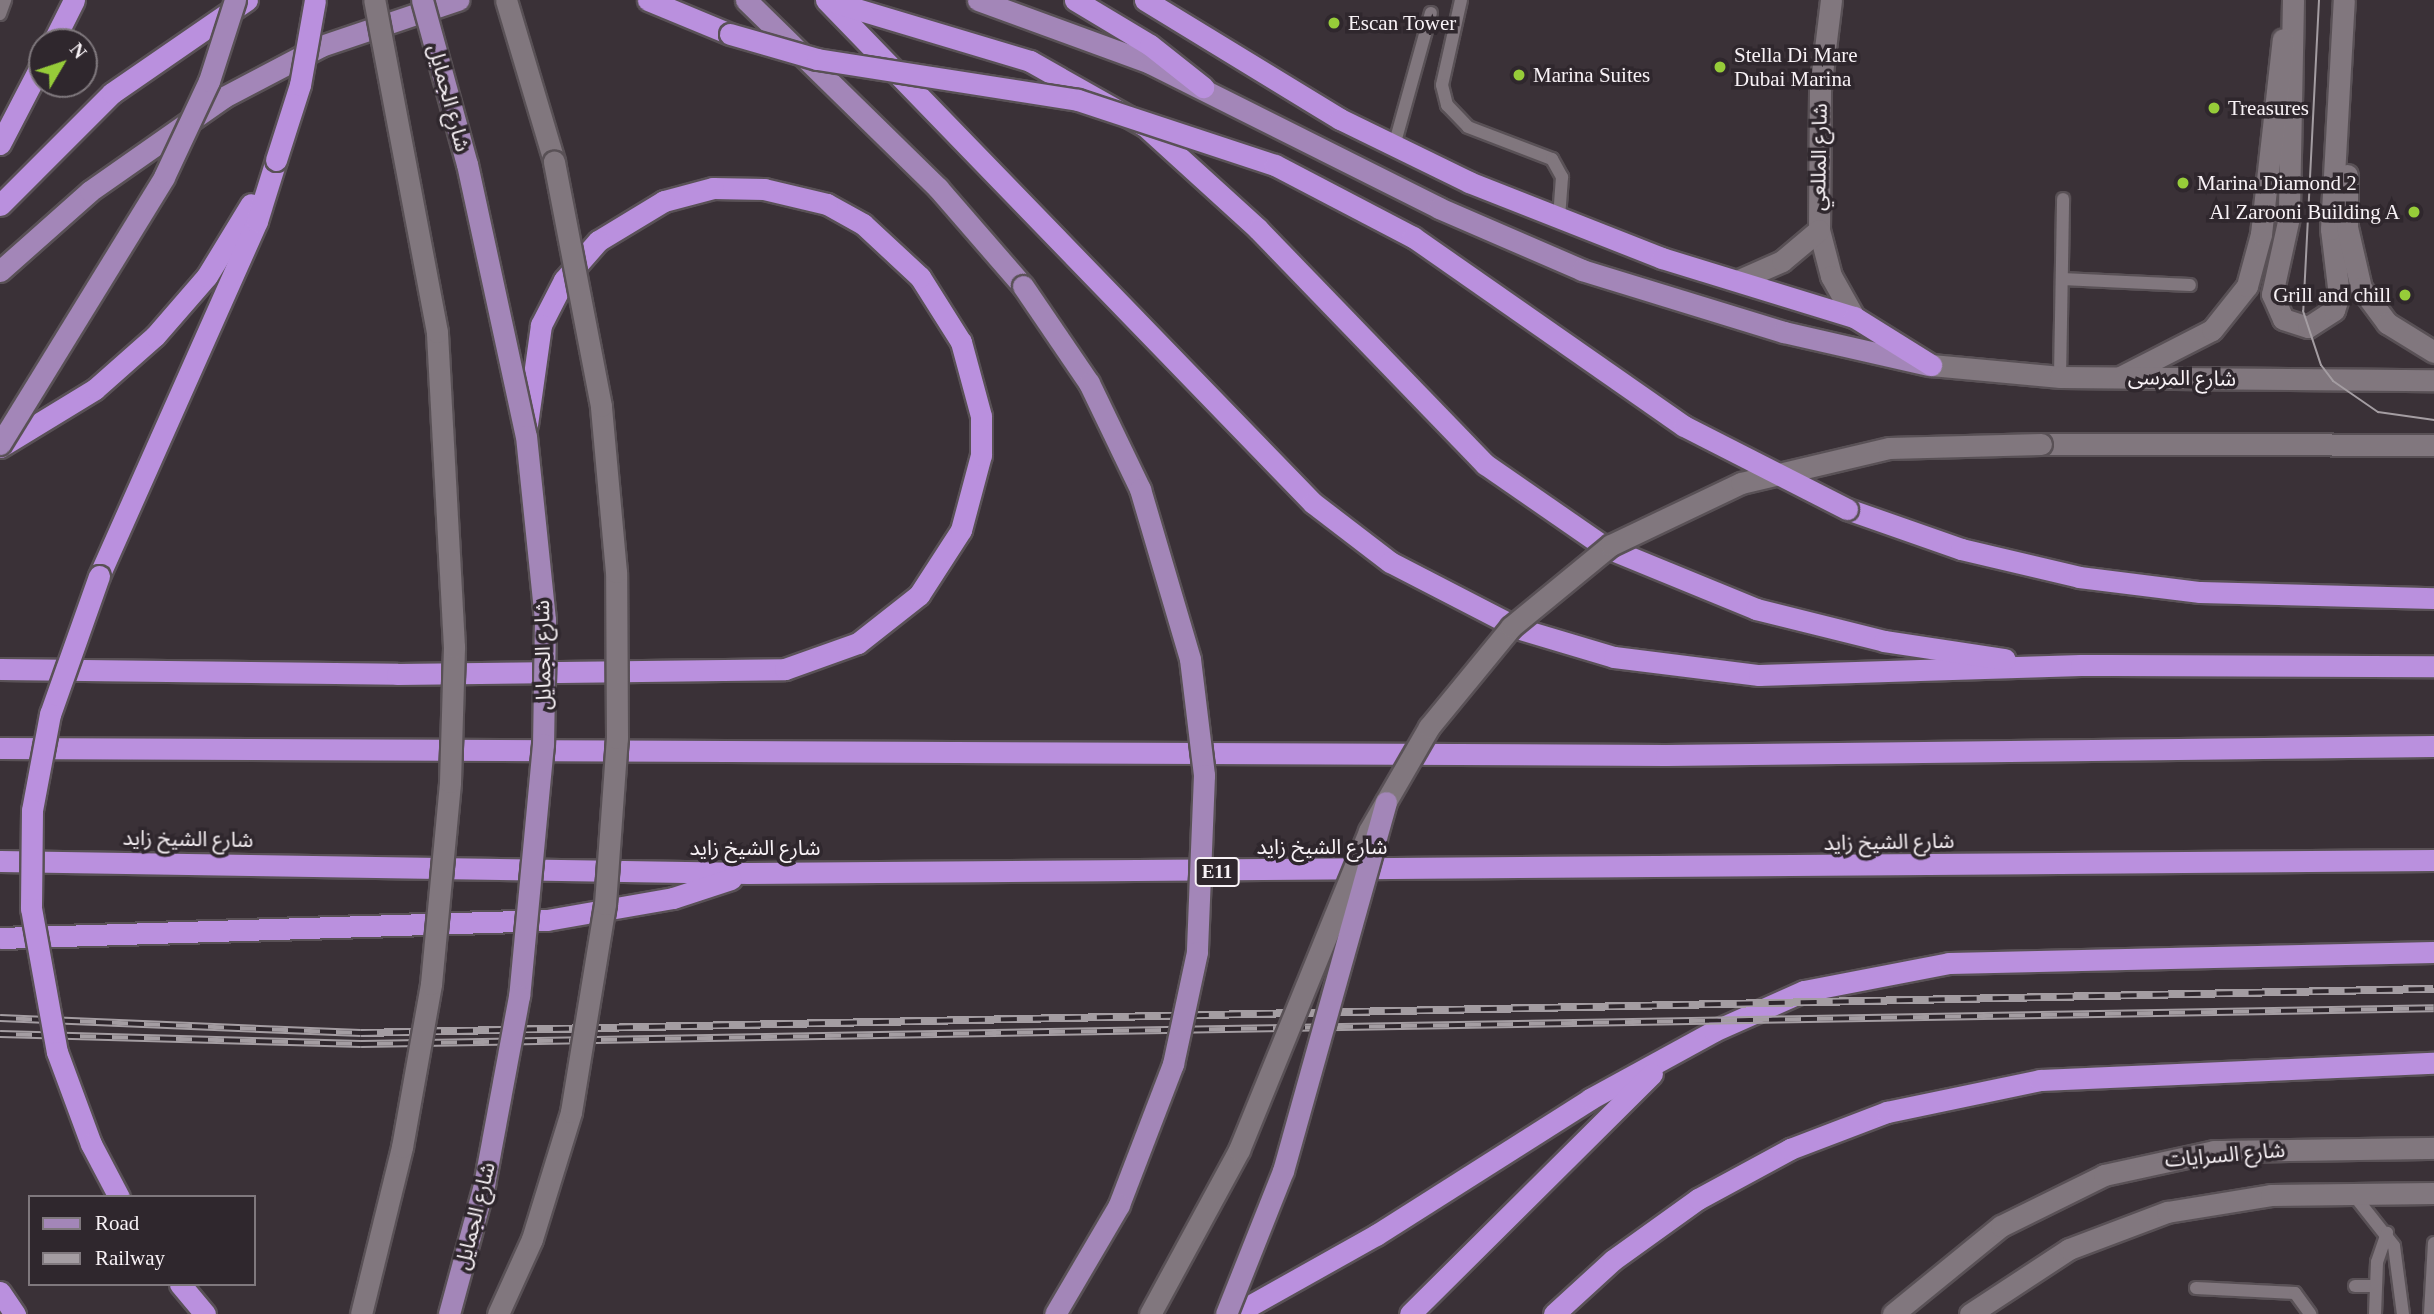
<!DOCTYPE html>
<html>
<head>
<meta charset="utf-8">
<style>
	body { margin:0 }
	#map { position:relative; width:2434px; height:1314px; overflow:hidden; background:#3a3137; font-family:"Times New Roman","Noto Sans Arabic",serif }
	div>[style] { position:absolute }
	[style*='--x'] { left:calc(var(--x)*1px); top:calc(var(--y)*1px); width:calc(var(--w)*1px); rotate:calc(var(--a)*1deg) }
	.roads { filter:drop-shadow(2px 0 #595156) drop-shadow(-2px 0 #595156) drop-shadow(0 2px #595156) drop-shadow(0 -2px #595156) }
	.lane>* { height:12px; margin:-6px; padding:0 6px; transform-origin:6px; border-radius:6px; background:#81777e }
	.street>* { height:21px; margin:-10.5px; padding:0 10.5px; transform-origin:10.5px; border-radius:10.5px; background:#81777e }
	.secondary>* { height:21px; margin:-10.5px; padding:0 10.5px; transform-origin:10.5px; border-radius:10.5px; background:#81777e }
	.primary>* { height:21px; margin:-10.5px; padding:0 10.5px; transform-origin:10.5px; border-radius:10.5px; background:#a386b8 }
	.highway>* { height:21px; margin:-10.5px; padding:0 10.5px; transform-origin:10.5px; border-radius:10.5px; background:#ba90de }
	.tram>* { height:2px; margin:-1px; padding:0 1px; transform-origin:1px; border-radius:1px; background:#a49da2 }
	.rail>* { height:8px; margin-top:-4px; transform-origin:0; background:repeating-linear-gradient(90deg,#2f272d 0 16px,#a49da2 0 32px); box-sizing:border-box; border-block:2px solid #a49da2 }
	.bridges { filter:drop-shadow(2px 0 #595156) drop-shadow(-2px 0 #595156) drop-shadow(0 2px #595156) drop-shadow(0 -2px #595156) }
	.secondary-bridge>* { height:21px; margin:-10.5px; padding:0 10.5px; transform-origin:10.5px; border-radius:10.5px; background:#81777e }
	.primary-bridge>* { height:21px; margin:-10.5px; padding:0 10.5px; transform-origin:10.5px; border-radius:10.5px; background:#a386b8 }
	.highway-bridge>* { height:21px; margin:-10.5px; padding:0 10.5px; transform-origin:10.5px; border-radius:10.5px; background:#ba90de }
	.dots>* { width:19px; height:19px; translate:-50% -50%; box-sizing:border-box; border:4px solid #2f272d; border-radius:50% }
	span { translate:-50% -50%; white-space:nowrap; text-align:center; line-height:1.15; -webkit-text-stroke:7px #2f272d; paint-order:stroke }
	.shield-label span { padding:2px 5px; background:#2f272d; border:2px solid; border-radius:5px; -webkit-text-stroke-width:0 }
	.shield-label { font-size:19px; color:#f8f2f6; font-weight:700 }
	.poi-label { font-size:21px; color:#f8f2f6 }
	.left { translate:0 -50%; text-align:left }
	.right { translate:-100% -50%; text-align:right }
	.street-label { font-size:21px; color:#f8f2f6 }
	.legend { position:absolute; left:28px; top:1195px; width:228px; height:91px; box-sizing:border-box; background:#2f272d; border:2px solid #7f787d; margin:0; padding:9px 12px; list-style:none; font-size:21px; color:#f8f2f6 }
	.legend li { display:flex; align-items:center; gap:14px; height:35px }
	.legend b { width:35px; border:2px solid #7f787d }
	.north { position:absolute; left:28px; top:28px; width:70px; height:70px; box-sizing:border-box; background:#2f272d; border:2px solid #7f787d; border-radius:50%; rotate:51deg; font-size:19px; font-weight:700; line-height:28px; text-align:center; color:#f8f2f6 }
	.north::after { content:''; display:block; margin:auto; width:24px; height:32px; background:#96cc39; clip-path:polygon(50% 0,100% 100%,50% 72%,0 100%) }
</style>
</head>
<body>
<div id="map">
	<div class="roads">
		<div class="lane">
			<div style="--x:1461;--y:0;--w:87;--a:102.6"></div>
			<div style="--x:1442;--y:85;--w:21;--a:76"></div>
			<div style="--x:1447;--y:105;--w:30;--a:46"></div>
			<div style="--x:1468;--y:127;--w:90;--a:20.9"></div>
			<div style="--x:1552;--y:159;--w:21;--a:61"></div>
			<div style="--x:1562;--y:177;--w:41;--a:94.2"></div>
			<div style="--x:0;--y:14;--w:15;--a:-70"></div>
			<div style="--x:1394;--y:146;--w:138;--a:-74.5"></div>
			<div style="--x:2062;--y:279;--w:128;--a:2.7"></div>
			<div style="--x:2060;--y:377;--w:178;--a:-89"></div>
			<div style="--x:2353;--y:1194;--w:66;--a:51.7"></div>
			<div style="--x:2394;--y:1246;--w:69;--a:82.5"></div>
			<div style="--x:2355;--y:1286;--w:20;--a:0"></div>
			<div style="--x:2196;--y:1288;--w:99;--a:2.9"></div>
			<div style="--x:2295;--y:1293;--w:26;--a:54"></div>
			<div style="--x:2375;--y:1314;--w:52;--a:-87.8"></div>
			<div style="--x:2377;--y:1262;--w:31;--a:-71"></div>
			<div style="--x:2430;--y:1314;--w:71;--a:-86.8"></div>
		</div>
		<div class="street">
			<div style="--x:1831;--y:0;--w:91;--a:97"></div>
			<div style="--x:1820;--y:90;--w:140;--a:90.4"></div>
			<div style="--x:1819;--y:230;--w:48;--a:75.4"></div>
			<div style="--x:1831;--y:276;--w:47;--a:60.7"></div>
			<div style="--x:2293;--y:0;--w:217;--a:91.1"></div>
			<div style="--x:2289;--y:217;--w:79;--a:102.4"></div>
			<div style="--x:2272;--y:294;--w:27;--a:66"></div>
			<div style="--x:2283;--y:319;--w:26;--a:18"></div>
			<div style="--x:2308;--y:327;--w:31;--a:-33"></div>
			<div style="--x:2334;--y:310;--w:16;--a:-72"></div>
			<div style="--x:2339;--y:295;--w:66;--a:-96.9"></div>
			<div style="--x:2331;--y:229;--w:229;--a:-86.8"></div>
			<div style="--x:2347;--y:175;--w:52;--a:90"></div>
			<div style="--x:2347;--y:227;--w:63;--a:77.1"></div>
			<div style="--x:2361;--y:288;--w:44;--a:53.4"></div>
			<div style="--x:2387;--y:323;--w:55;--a:31.7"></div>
			<div style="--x:1739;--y:280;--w:47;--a:-23.8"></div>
			<div style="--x:1782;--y:261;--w:48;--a:-40"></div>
			<div style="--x:2120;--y:377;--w:103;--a:-27.1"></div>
			<div style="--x:2212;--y:330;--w:56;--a:-51.5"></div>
			<div style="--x:2247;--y:286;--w:54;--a:-74.9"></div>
			<div style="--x:2261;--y:234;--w:196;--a:-83.6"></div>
		</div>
		<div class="secondary">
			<div style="--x:506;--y:0;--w:168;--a:73.4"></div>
			<div style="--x:1931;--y:365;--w:130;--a:5.3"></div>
			<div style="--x:2060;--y:377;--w:374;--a:0.5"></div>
			<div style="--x:2041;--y:444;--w:393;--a:0.1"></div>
			<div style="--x:1893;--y:1314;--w:139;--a:-39.2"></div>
			<div style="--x:2001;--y:1226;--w:115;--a:-26.3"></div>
			<div style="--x:2104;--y:1175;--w:113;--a:-12.3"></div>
			<div style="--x:2214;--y:1151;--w:220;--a:-0.8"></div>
			<div style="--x:1970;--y:1314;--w:118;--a:-33.3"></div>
			<div style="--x:2069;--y:1249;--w:105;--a:-20.7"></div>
			<div style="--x:2167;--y:1212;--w:105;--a:-9.3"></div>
			<div style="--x:2271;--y:1195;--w:163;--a:-0.7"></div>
		</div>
		<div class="primary">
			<div style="--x:746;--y:0;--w:269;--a:44.4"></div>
			<div style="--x:938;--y:188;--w:130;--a:49.1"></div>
			<div style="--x:978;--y:0;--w:183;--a:20.1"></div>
			<div style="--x:1150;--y:63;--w:323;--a:26.6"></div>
			<div style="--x:1439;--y:208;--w:156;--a:23.4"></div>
			<div style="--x:1582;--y:270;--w:211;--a:17.1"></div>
			<div style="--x:1784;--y:332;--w:148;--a:12.9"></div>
			<div style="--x:0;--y:271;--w:120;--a:-41.6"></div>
			<div style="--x:90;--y:191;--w:164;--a:-35"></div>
			<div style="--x:224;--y:97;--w:110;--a:-27.7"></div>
			<div style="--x:321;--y:46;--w:145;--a:-18.6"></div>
		</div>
		<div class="highway">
			<div style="--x:648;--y:0;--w:89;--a:22.5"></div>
			<div style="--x:826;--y:0;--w:700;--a:45.93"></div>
			<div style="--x:1313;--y:503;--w:97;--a:37.5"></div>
			<div style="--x:1390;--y:562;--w:146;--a:27.3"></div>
			<div style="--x:1520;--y:629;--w:98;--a:16.6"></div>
			<div style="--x:1614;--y:657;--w:146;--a:7.1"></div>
			<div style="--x:1759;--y:675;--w:322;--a:-1.8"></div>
			<div style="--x:2081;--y:665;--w:353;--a:0.2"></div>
			<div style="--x:1075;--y:0;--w:87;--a:31"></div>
			<div style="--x:1150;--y:45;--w:68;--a:38.4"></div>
			<div style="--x:1145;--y:0;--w:228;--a:31.4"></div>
			<div style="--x:1340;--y:119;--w:144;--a:26"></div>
			<div style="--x:1469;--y:182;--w:207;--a:21.5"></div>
			<div style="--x:1662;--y:258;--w:201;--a:17.1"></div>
			<div style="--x:1854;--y:317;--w:91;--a:31.9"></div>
			<div style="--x:830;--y:1;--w:209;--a:16.7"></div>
			<div style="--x:1030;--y:61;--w:132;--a:29.5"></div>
			<div style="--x:1145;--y:126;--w:153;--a:42.3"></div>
			<div style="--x:1258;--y:229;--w:327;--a:46"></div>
			<div style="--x:1485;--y:464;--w:146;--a:34.7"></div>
			<div style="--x:1605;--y:547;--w:163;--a:22.3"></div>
			<div style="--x:1756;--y:609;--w:132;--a:14"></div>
			<div style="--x:1884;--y:641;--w:122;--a:8.5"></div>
			<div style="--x:53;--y:42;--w:47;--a:-63.4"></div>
			<div style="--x:0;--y:144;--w:91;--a:-62.6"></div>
			<div style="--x:0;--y:205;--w:158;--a:-45"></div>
			<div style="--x:112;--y:93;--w:164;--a:-34.6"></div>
			<div style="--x:0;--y:447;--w:111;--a:-31.4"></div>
			<div style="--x:95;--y:389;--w:80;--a:-41.5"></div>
			<div style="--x:155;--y:336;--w:79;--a:-49.1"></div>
			<div style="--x:207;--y:276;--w:84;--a:-58.6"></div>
			<div style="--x:1847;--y:509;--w:121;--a:19.3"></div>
			<div style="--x:1961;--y:549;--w:121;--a:13.3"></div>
			<div style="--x:2079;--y:577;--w:122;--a:7.1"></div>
			<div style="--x:2200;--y:592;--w:234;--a:1.5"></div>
			<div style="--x:99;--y:576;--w:389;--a:-66"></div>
			<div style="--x:257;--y:221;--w:64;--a:-72.7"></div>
			<div style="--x:0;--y:669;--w:397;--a:0.7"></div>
			<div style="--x:397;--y:674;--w:388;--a:-0.7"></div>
			<div style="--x:785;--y:669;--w:77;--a:-19.6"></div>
			<div style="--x:858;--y:643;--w:78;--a:-38.2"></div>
			<div style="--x:919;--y:595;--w:77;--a:-57.1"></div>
			<div style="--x:961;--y:530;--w:78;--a:-75.1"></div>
			<div style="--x:981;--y:455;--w:39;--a:-90"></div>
			<div style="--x:981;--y:416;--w:77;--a:-105.1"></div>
			<div style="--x:961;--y:342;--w:77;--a:-122.2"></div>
			<div style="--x:920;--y:277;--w:78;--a:-137.1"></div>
			<div style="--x:863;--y:224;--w:41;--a:-150.9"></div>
			<div style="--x:827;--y:204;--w:65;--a:-166.6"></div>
			<div style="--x:764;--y:189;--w:51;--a:-178.9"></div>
			<div style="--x:713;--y:188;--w:51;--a:165.1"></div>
			<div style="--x:664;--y:201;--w:77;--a:148.8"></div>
			<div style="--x:598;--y:241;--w:52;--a:131.1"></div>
			<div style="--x:564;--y:280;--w:51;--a:117.1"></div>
			<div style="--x:541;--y:325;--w:100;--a:98"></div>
			<div style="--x:0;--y:748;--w:1666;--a:0.24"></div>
			<div style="--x:1666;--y:755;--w:768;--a:-0.67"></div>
			<div style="--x:0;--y:861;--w:748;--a:0.92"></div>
			<div style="--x:748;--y:873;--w:1686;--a:-0.44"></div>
			<div style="--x:0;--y:938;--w:547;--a:-1.88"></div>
			<div style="--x:547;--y:920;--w:128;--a:-9.9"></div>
			<div style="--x:673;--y:898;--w:61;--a:-18.1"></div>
			<div style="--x:180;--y:1284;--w:39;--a:50"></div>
			<div style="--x:0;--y:1292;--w:27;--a:56"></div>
			<div style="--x:1235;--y:1314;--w:162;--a:-29.3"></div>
			<div style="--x:1376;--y:1235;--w:254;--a:-32.4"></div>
			<div style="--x:1590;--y:1099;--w:141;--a:-28.7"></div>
			<div style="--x:1714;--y:1031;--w:98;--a:-24"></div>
			<div style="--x:1804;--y:991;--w:148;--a:-10.9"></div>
			<div style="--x:1949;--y:963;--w:485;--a:-1.3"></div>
			<div style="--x:1410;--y:1314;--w:341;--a:-44.8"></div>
			<div style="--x:1554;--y:1314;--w:80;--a:-42.5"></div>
			<div style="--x:1613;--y:1260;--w:105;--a:-35.7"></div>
			<div style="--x:1698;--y:1199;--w:105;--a:-28.5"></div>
			<div style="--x:1790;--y:1149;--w:104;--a:-20.9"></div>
			<div style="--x:1887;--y:1112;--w:156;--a:-11.8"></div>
			<div style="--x:2040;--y:1080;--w:394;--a:-2.5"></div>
		</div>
	</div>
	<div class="tram">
		<div style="--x:2319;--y:0;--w:311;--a:92.9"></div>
		<div style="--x:2303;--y:311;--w:57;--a:71.6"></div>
		<div style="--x:2321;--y:365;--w:20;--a:53"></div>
		<div style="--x:2333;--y:381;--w:55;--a:34.6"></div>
		<div style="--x:2378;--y:412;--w:57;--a:8.1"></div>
	</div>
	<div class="rail">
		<div style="--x:0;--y:1018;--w:361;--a:2.4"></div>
		<div style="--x:361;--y:1033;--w:2073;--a:-1.22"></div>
		<div style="--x:0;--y:1034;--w:361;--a:1.6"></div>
		<div style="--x:361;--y:1044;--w:2073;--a:-0.99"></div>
	</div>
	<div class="bridges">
		<div class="secondary-bridge">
			<div style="--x:361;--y:1314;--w:172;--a:-76.2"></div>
			<div style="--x:402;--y:1147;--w:166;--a:-79.9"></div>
			<div style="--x:431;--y:984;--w:203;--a:-84.6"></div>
			<div style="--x:450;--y:782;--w:135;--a:-88.3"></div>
			<div style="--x:454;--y:647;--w:315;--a:-93.1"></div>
			<div style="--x:437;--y:332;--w:338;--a:-100.7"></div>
			<div style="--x:498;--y:1314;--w:82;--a:-65.6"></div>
			<div style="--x:532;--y:1239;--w:133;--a:-72.9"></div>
			<div style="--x:571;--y:1112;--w:211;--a:-80.7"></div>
			<div style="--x:605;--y:904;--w:166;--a:-85.9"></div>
			<div style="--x:617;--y:738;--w:166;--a:-90.3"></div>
			<div style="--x:616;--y:572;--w:167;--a:-95.2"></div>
			<div style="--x:601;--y:406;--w:249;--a:-100.9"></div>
			<div style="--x:1150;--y:1314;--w:187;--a:-61.5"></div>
			<div style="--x:1239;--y:1150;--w:344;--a:-67.8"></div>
			<div style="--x:1369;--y:831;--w:120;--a:-60"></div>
			<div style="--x:1429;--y:727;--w:129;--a:-50.6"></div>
			<div style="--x:1511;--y:627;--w:129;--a:-39.4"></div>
			<div style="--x:1611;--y:545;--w:144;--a:-25.5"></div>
			<div style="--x:1741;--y:483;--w:152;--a:-13.3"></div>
			<div style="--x:1889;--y:448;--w:152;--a:-1.5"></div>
		</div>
		<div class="primary-bridge">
			<div style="--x:422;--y:0;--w:170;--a:74.7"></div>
			<div style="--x:467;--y:164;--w:278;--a:77.8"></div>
			<div style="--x:526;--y:436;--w:185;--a:84.1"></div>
			<div style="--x:545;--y:620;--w:124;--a:90.9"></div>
			<div style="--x:543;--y:744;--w:253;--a:95.4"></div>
			<div style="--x:519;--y:996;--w:192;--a:100.5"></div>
			<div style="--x:484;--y:1185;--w:134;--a:105.2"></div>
			<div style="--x:1023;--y:286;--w:117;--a:55.8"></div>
			<div style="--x:1089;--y:383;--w:118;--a:64.3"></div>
			<div style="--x:1140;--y:489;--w:177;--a:73.6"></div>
			<div style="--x:1190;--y:659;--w:117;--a:83.1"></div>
			<div style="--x:1204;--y:775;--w:177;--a:92.3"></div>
			<div style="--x:1197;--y:952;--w:115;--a:102.1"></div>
			<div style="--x:1173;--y:1064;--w:151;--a:111"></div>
			<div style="--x:1119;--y:1205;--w:126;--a:120.4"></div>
			<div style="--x:0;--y:444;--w:313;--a:-58.4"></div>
			<div style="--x:164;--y:177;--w:106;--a:-64.9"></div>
			<div style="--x:209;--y:81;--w:85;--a:-72.2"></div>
			<div style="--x:1226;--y:1314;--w:154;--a:-68.3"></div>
			<div style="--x:1283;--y:1171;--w:383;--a:-74.4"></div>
		</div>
		<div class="highway-bridge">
			<div style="--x:730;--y:34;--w:91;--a:16"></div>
			<div style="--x:817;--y:59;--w:264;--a:8.9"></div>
			<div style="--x:1078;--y:100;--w:207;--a:18.3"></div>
			<div style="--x:1275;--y:165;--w:156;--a:27.6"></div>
			<div style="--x:1413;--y:237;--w:330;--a:34.9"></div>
			<div style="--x:1684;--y:426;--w:183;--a:27"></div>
			<div style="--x:276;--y:160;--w:79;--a:-72.3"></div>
			<div style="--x:300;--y:85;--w:86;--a:-80"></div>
			<div style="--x:99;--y:576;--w:146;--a:109.5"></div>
			<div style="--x:50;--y:714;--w:98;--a:100.6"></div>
			<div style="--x:32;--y:810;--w:98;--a:90.6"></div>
			<div style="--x:31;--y:908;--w:146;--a:79.8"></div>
			<div style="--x:57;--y:1052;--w:98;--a:69.7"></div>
			<div style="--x:91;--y:1144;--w:60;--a:62.2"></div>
		</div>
	</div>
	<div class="dots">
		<div style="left:1334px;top:23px;background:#96cc39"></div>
		<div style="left:1720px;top:67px;background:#96cc39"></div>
		<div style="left:1519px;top:75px;background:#96cc39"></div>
		<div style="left:2214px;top:108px;background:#96cc39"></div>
		<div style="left:2183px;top:183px;background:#96cc39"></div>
		<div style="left:2414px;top:212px;background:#96cc39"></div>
		<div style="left:2405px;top:295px;background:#96cc39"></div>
	</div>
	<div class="shield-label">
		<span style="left:1217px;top:872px">E11</span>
	</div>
	<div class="poi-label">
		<span class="left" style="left:1348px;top:23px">Escan Tower</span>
		<span class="left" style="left:1734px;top:67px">Stella Di Mare<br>Dubai Marina</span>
		<span class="left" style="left:1533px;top:75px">Marina Suites</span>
		<span class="left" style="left:2228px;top:108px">Treasures</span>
		<span class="left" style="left:2197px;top:183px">Marina Diamond 2</span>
		<span class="right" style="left:2400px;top:212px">Al Zarooni Building A</span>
		<span class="right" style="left:2391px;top:295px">Grill and chill</span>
	</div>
	<div class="street-label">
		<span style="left:449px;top:98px;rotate:75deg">شارع الجمايل</span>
		<span style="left:1819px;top:157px;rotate:-89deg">شارع المللعي</span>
		<span style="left:2182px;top:378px;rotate:1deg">شارع المرسى</span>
		<span style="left:543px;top:655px;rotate:-91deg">شارع الجمايل</span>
		<span style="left:188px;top:839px;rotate:1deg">شارع الشيخ زايد</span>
		<span style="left:1889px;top:842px;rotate:-1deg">شارع الشيخ زايد</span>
		<span style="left:1322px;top:847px">شارع الشيخ زايد</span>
		<span style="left:755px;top:848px">شارع الشيخ زايد</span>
		<span style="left:2225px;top:1155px;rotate:-5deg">شارع السرايات</span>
		<span style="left:475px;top:1216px;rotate:-76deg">شارع الجمايل</span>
	</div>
	<ul class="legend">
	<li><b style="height:9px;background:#a386b8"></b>Road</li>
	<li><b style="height:9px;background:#a49da2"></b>Railway</li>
	</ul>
	<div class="north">N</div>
</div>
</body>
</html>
